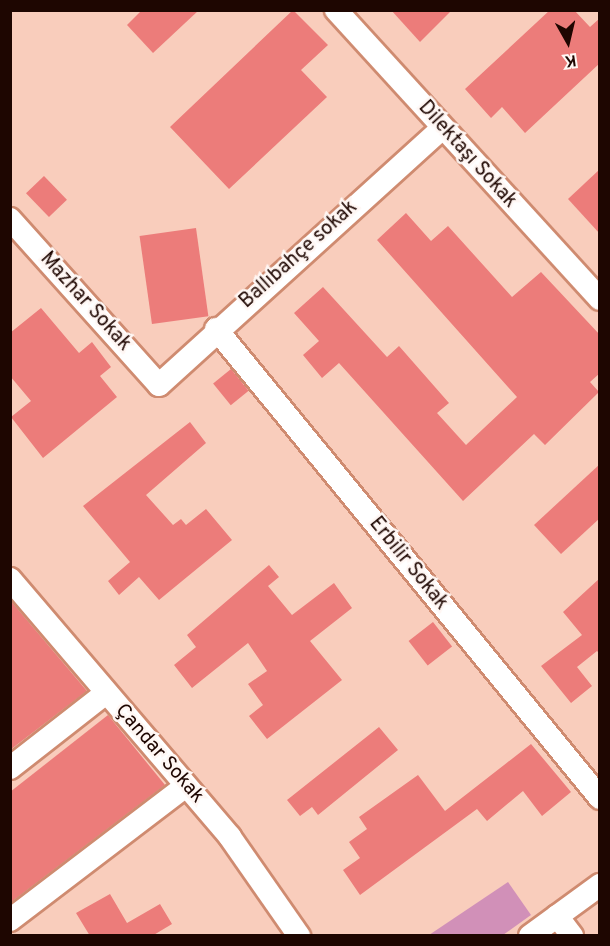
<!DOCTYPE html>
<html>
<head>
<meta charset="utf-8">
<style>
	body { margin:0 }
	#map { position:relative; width:610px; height:946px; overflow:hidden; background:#f9cdbc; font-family:Overpass,sans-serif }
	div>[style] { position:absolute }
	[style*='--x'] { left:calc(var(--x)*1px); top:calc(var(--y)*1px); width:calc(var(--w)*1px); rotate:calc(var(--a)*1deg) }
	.green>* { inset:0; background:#d190b8 }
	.building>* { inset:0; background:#ec7c7a; transform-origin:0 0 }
	.roads { filter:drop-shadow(2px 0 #cf8b70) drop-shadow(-2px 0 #cf8b70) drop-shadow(0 2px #cf8b70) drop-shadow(0 -2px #cf8b70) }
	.street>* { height:22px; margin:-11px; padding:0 11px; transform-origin:11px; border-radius:11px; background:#fff }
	span { translate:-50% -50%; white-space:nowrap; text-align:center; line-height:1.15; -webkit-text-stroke:5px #fff7f4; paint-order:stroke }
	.street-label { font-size:20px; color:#1e0601 }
	.frame { position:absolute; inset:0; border:12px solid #1e0601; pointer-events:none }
	.north { position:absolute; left:538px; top:12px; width:60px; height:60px; -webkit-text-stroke:4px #fff7f4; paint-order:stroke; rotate:172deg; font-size:16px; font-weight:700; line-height:24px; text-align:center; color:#1e0601 }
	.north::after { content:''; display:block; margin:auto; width:21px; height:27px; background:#1e0601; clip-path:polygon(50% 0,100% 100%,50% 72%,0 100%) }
</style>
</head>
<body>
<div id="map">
	<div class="green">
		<div style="clip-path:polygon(508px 882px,531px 915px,503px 935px,429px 935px)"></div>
	</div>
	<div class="building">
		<div style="clip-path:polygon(142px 10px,199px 10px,153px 53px,127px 25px)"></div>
		<div style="clip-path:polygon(293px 10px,328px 45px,301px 70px,327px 97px,229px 189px,170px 127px)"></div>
		<div style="clip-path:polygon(391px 10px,452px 10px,420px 42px)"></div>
		<div style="clip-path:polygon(550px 10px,574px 10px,590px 27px,600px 18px,600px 63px,525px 133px,502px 107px,491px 118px,465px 89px)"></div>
		<div style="clip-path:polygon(600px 169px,600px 234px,568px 199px)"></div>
		<div style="left:44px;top:176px;width:33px;height:25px;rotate:46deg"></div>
		<div style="clip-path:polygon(406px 213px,431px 241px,448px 226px,512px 297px,541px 272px,600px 335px,600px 373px,590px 382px,599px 392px,545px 445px,534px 434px,463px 501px,339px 363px,322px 378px,303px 355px,319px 341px,294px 313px,323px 287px,387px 357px,399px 346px,449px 403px,437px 413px,466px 445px,517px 397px,377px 240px)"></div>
		<div style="left:196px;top:228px;width:89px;height:57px;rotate:82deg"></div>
		<div style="clip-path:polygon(41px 308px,79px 353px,92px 342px,111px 367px,100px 376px,117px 397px,43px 458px,11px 417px,31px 401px,10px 376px,10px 333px)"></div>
		<div style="left:231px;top:369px;width:28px;height:23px;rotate:51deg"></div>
		<div style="clip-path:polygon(190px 422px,206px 443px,146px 495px,173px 525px,181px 519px,186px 525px,206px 509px,232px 540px,159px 600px,139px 577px,119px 595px,108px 581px,130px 562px,83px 506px)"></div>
		<div style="clip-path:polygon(600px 464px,600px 518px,561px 554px,534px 525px)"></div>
		<div style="clip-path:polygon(269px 565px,279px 577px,268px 586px,292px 615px,334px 583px,352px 608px,310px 641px,342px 680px,267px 739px,249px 716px,263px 705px,248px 684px,267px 671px,248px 643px,192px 688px,174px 665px,196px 647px,187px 635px)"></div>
		<div style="clip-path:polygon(600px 578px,600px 654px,597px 651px,577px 667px,592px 686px,571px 703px,541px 666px,582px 635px,563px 612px)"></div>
		<div style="clip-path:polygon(10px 600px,87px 691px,10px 750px)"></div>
		<div style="left:433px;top:622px;width:31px;height:31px;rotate:52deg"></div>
		<div style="clip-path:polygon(108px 715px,165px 785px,10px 903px,10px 792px)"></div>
		<div style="clip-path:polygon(379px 727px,398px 750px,318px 815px,312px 807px,300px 816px,287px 800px)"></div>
		<div style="clip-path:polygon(531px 744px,571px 792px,542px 816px,523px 791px,487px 821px,477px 809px,360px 895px,343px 870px,360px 858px,349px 842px,367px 829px,359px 817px,418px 775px,445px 811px)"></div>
		<div style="clip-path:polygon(110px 894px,127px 923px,160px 904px,172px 924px,152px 936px,90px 936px,76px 913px)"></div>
	</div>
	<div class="roads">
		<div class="street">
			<div style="--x:336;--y:10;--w:391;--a:47.6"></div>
			<div style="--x:10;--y:219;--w:223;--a:48.1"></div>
			<div style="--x:159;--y:385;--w:382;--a:-42.2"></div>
			<div style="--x:216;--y:329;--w:606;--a:50.69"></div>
			<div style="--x:10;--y:579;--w:339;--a:49.5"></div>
			<div style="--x:230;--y:837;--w:121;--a:55.1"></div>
			<div style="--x:10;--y:768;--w:122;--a:-38"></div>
			<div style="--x:557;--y:916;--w:25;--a:53"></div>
			<div style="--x:10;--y:920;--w:221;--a:-37.3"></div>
			<div style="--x:530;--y:936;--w:87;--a:-36.1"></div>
		</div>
	</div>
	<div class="street-label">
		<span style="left:467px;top:155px;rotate:48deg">Dilektaşı Sokak</span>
		<span style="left:299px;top:255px;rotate:-42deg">Ballıbahçe sokak</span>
		<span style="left:85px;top:302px;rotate:48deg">Mazhar Sokak</span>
		<span style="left:408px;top:564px;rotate:51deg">Erbilir Sokak</span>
		<span style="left:159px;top:754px;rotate:49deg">Çandar Sokak</span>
	</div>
	<div class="frame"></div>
	<div class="north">K</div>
</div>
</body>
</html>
